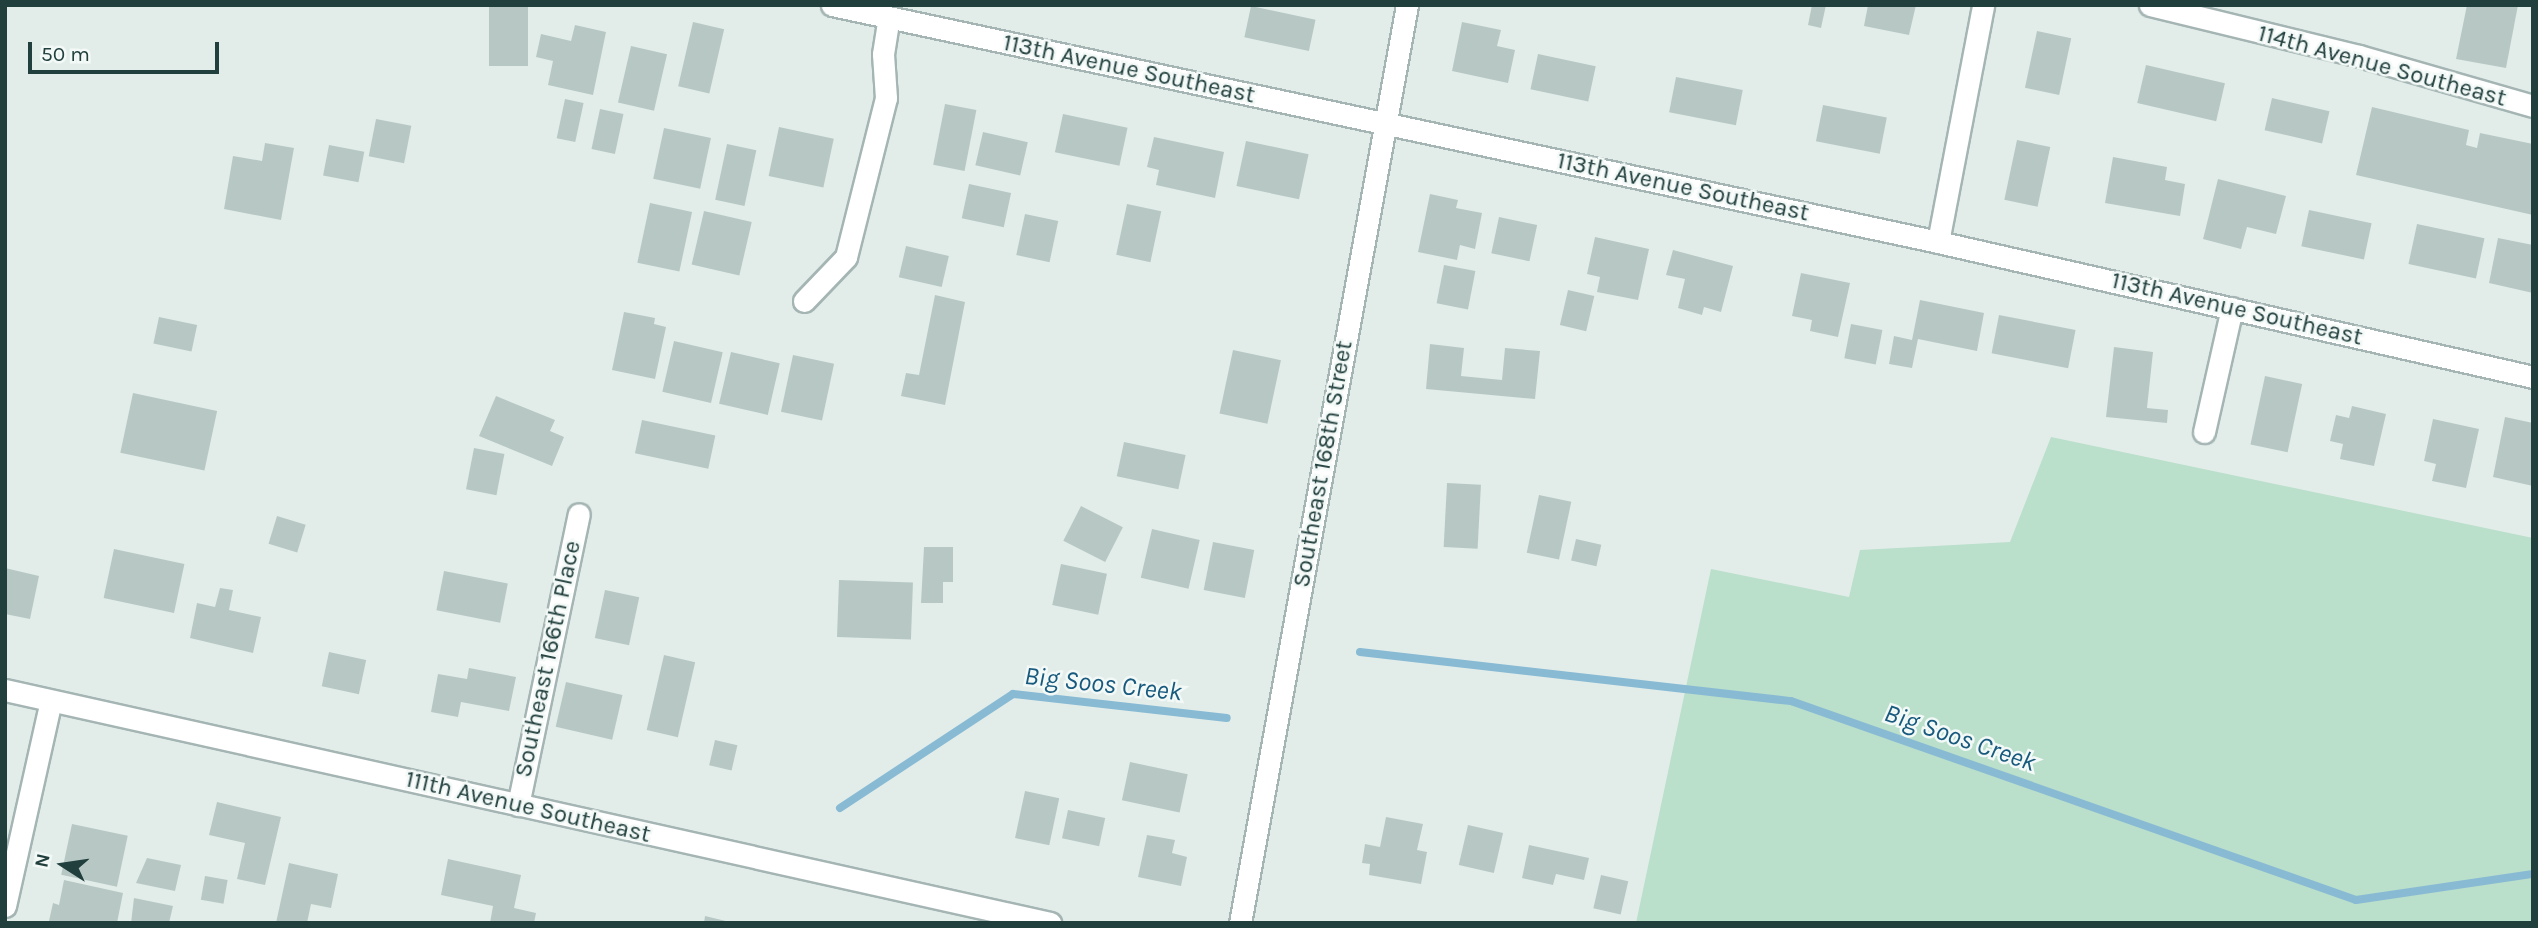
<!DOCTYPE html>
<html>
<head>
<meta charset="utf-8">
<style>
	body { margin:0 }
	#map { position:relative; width:2538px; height:928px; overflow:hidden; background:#e2edea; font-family:Karla,sans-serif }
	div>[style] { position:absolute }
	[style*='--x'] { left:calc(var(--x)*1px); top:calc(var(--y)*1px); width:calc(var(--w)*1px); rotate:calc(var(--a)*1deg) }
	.green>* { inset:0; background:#badfcb }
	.stream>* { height:8px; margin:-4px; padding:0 4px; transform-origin:4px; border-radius:4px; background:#88bad4 }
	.building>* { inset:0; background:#b7c8c4; transform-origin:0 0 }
	.roads { filter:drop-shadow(2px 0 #a4b5b3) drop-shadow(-2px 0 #a4b5b3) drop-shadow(0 2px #a4b5b3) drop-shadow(0 -2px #a4b5b3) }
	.minor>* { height:21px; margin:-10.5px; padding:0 10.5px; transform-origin:10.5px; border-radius:10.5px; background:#fff }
	.tertiary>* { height:21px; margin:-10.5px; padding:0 10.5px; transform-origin:10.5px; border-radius:10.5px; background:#fff }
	span { translate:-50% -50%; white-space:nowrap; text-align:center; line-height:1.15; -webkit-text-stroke:5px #f3f9f7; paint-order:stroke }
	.street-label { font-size:24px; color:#213f3d }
	.water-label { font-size:26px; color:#185a7e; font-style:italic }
	.frame { position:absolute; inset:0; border:7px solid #213f3d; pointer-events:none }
	.north { position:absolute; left:28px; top:830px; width:70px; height:70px; -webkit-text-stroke:5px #f3f9f7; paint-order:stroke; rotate:282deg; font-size:19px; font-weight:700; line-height:28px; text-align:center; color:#213f3d }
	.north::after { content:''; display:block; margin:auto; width:24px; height:32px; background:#213f3d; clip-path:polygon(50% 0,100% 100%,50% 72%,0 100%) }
	.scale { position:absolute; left:28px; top:42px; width:191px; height:32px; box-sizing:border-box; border:4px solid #213f3d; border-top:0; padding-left:9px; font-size:21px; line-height:24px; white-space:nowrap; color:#213f3d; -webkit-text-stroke:5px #f3f9f7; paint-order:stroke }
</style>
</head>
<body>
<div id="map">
	<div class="green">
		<div style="clip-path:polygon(2051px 437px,2533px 538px,2533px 923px,1636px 923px,1711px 569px,1849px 597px,1860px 550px,2010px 542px)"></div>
	</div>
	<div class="stream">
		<div style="--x:1360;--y:652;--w:434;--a:6.5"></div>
		<div style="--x:1791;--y:701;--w:599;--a:19.4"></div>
		<div style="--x:2356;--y:900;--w:179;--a:-8.4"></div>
		<div style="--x:840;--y:808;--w:207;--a:-33.4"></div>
		<div style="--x:1013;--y:694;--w:215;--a:6.4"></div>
	</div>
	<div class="building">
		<div style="left:489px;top:5px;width:39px;height:61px"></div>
		<div style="clip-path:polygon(1812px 5px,1826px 5px,1821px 28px,1808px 25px)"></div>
		<div style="clip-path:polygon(1868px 5px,1916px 5px,1909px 35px,1864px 26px)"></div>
		<div style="clip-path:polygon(2467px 5px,2518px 5px,2506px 68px,2456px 59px)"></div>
		<div style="left:1251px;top:6px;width:66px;height:32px;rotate:12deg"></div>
		<div style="left:693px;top:22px;width:32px;height:66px;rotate:13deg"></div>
		<div style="clip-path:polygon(1462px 22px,1501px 30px,1497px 46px,1515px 50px,1508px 83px,1452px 71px)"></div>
		<div style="clip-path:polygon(575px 25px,606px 32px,593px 95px,548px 85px,553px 61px,536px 57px,541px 34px,571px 41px)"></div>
		<div style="left:2037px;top:31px;width:35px;height:58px;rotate:12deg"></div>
		<div style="left:631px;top:46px;width:37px;height:58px;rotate:13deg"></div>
		<div style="left:1538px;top:54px;width:59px;height:36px;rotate:12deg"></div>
		<div style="left:2146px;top:65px;width:81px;height:39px;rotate:13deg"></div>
		<div style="left:1676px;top:77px;width:68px;height:36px;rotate:11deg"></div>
		<div style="left:2272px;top:98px;width:59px;height:33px;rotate:13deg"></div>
		<div style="left:565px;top:99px;width:19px;height:40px;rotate:12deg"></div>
		<div style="left:945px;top:104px;width:32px;height:62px;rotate:11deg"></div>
		<div style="left:1823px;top:105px;width:65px;height:37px;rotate:11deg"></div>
		<div style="clip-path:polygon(2372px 107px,2469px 130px,2466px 145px,2477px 148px,2480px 133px,2533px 144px,2533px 215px,2356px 175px)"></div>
		<div style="left:600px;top:109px;width:24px;height:41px;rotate:12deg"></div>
		<div style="left:1063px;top:114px;width:66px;height:39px;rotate:12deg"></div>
		<div style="left:376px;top:119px;width:36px;height:38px;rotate:11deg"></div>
		<div style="left:779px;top:127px;width:56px;height:50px;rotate:12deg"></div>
		<div style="left:664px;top:128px;width:48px;height:52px;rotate:12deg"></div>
		<div style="left:983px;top:132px;width:46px;height:34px;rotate:13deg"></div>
		<div style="clip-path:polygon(1154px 137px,1224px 152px,1215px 198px,1156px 185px,1159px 170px,1147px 167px)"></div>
		<div style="left:2017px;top:140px;width:34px;height:61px;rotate:12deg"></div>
		<div style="left:1246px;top:141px;width:64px;height:46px;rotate:12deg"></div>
		<div style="clip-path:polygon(265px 143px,294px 148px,281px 220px,224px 209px,233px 156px,262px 161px)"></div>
		<div style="left:727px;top:144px;width:30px;height:57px;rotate:12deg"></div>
		<div style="left:329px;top:145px;width:36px;height:31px;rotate:11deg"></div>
		<div style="clip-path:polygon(2113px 157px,2167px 167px,2165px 180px,2185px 184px,2180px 216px,2105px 203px)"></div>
		<div style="clip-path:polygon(2218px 179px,2286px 196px,2276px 234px,2247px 227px,2241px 249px,2203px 239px)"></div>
		<div style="left:969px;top:184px;width:43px;height:35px;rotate:12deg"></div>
		<div style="clip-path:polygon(1430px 194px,1458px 200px,1456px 208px,1482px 213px,1475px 249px,1460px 245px,1457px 260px,1418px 252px)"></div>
		<div style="left:650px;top:203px;width:43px;height:61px;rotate:12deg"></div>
		<div style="left:1127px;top:204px;width:35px;height:52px;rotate:12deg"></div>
		<div style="left:2309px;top:210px;width:64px;height:37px;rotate:12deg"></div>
		<div style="left:704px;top:211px;width:49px;height:55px;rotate:13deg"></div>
		<div style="left:1025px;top:214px;width:34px;height:42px;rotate:12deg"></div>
		<div style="left:1499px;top:217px;width:39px;height:37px;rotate:12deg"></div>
		<div style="left:2417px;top:224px;width:69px;height:41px;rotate:12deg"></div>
		<div style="clip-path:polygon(1595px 237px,1649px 249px,1638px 300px,1597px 292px,1600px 277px,1587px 274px)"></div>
		<div style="clip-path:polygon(2498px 238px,2533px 245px,2533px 293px,2489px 283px)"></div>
		<div style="left:906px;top:246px;width:44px;height:32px;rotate:13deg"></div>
		<div style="clip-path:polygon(1673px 250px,1733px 266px,1721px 312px,1704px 307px,1702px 315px,1678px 308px,1685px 279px,1666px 275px)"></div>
		<div style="left:1444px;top:265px;width:32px;height:39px;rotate:11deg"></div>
		<div style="clip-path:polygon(1801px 273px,1850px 283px,1838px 337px,1810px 331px,1812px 320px,1792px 316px)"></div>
		<div style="left:1568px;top:290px;width:27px;height:36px;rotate:13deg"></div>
		<div style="clip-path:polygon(935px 295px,965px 302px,945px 405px,901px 396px,906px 373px,919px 375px)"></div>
		<div style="clip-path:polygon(1920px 300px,1984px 313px,1977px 351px,1918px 339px,1912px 368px,1889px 364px,1894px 336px,1912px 340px)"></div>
		<div style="clip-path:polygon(624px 312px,655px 318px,654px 324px,666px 327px,655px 379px,612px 370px)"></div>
		<div style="left:1999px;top:315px;width:78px;height:39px;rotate:11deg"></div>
		<div style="left:159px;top:317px;width:39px;height:27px;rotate:12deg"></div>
		<div style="left:1851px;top:324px;width:32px;height:35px;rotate:11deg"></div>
		<div style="left:674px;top:341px;width:50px;height:52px;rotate:13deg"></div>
		<div style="clip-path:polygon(1430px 344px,1464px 348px,1461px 376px,1502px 380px,1505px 348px,1540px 351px,1535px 399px,1426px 389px)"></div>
		<div style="clip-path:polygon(2114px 347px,2153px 352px,2147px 408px,2168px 410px,2167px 423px,2106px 417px)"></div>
		<div style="left:1233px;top:350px;width:49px;height:65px;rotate:12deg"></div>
		<div style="left:731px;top:352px;width:50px;height:53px;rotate:13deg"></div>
		<div style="left:793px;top:355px;width:42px;height:58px;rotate:12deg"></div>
		<div style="left:2265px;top:376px;width:38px;height:70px;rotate:12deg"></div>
		<div style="left:133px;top:393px;width:86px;height:61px;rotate:12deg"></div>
		<div style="clip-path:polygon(496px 396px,555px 420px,550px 431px,564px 437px,552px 466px,479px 436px)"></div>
		<div style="clip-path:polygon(2352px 406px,2386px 414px,2374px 466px,2340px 459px,2343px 444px,2330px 441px,2336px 415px,2349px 418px)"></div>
		<div style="clip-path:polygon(2505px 417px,2533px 423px,2533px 486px,2493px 477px)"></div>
		<div style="clip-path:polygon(2433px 419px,2479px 429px,2466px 488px,2432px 481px,2436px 464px,2424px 461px)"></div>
		<div style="left:642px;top:420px;width:75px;height:34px;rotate:12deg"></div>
		<div style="left:1124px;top:442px;width:63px;height:35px;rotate:12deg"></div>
		<div style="left:474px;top:448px;width:31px;height:42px;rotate:11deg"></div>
		<div style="left:1447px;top:483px;width:34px;height:64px;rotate:3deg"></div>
		<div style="left:1539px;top:495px;width:33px;height:59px;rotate:12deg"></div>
		<div style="left:1081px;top:506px;width:47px;height:39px;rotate:27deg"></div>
		<div style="left:277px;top:516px;width:30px;height:29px;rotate:17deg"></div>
		<div style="left:1152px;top:529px;width:49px;height:50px;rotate:13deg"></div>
		<div style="left:1576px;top:539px;width:26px;height:22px;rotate:13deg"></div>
		<div style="left:1213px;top:542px;width:42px;height:49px;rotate:11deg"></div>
		<div style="clip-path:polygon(924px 547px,953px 547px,953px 582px,943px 582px,943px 603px,921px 603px)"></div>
		<div style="left:114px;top:549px;width:72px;height:50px;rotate:12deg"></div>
		<div style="left:1061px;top:564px;width:47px;height:42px;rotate:12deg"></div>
		<div style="clip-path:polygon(5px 568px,39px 576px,30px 619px,5px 614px)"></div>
		<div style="left:444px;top:571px;width:65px;height:40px;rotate:11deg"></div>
		<div style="left:839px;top:580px;width:74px;height:57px;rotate:2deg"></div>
		<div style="clip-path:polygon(220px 588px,233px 590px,229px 610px,261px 617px,253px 653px,190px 638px,197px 603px,215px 607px)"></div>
		<div style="left:605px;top:590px;width:35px;height:49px;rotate:12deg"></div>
		<div style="left:329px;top:652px;width:38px;height:35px;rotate:12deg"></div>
		<div style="left:664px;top:655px;width:32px;height:77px;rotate:13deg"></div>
		<div style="clip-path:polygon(469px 668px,516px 677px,509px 711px,461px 702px,458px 717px,431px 712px,438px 674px,467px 679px)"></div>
		<div style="left:566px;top:682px;width:58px;height:46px;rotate:13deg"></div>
		<div style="left:715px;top:740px;width:23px;height:26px;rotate:13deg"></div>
		<div style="left:1130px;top:762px;width:59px;height:39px;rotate:12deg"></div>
		<div style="left:1025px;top:791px;width:35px;height:48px;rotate:12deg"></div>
		<div style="clip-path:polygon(217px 802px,281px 817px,265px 885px,237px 879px,245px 843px,209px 835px)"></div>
		<div style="left:1068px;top:810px;width:38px;height:29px;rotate:12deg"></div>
		<div style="clip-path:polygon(1386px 817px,1423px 824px,1417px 850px,1427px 852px,1421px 884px,1369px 875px,1370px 864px,1362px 863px,1365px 844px,1380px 847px)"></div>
		<div style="left:72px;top:824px;width:57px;height:52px;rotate:12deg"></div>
		<div style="left:1468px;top:825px;width:36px;height:41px;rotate:13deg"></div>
		<div style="clip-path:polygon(1147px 835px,1175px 840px,1172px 853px,1187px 857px,1181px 886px,1138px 877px)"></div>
		<div style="clip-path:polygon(1529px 845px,1589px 858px,1584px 880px,1556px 874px,1553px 885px,1522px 878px)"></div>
		<div style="clip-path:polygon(147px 858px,181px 865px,175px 891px,136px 883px)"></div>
		<div style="clip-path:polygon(448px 859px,521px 875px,514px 908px,536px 913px,534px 923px,490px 923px,493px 906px,441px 895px)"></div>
		<div style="clip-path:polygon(289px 863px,338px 874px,331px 908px,311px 904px,307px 923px,276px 923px)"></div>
		<div style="left:1601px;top:875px;width:28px;height:34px;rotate:13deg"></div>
		<div style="left:205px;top:876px;width:23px;height:24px;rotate:10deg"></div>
		<div style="clip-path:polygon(64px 880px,123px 893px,117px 923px,49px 921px,53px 903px,59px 905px)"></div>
		<div style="clip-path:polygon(134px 898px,173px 906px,169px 923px,131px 923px)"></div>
		<div style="clip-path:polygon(705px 916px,730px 922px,730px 923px,704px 923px)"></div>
	</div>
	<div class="roads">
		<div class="minor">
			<div style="--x:832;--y:5;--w:1131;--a:12.09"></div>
			<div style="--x:1938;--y:242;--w:610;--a:12.78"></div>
			<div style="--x:2150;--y:5;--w:215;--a:13.7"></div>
			<div style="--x:2359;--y:56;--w:181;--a:16"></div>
			<div style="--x:1938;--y:242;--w:241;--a:-79.2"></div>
			<div style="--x:804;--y:301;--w:61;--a:-46.3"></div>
			<div style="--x:846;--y:257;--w:164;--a:-75.9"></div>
			<div style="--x:886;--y:98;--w:44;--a:-93.9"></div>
			<div style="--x:883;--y:54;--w:37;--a:-81"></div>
			<div style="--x:2204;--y:432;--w:127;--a:-77.3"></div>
			<div style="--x:5;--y:690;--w:1071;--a:12.57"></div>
			<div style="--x:518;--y:805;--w:297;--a:-78.2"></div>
			<div style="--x:5;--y:906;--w:210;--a:-77.4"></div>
		</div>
		<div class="tertiary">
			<div style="--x:1240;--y:923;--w:933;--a:-79.69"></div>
		</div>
	</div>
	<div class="street-label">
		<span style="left:2382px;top:66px;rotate:15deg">114th Avenue Southeast</span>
		<span style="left:1129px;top:69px;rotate:12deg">113th Avenue Southeast</span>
		<span style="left:1683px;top:187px;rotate:12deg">113th Avenue Southeast</span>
		<span style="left:2237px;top:309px;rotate:13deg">113th Avenue Southeast</span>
		<span style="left:1323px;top:464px;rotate:-80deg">Southeast 168th Street</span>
		<span style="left:548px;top:659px;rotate:-78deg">Southeast 166th Place</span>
		<span style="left:528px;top:807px;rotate:13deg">111th Avenue Southeast</span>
	</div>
	<div class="water-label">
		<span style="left:1103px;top:684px;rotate:6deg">Big Soos Creek</span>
		<span style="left:1960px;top:738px;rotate:19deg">Big Soos Creek</span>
	</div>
	<div class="frame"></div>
	<div class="north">N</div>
	<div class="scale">50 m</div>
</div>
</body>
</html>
